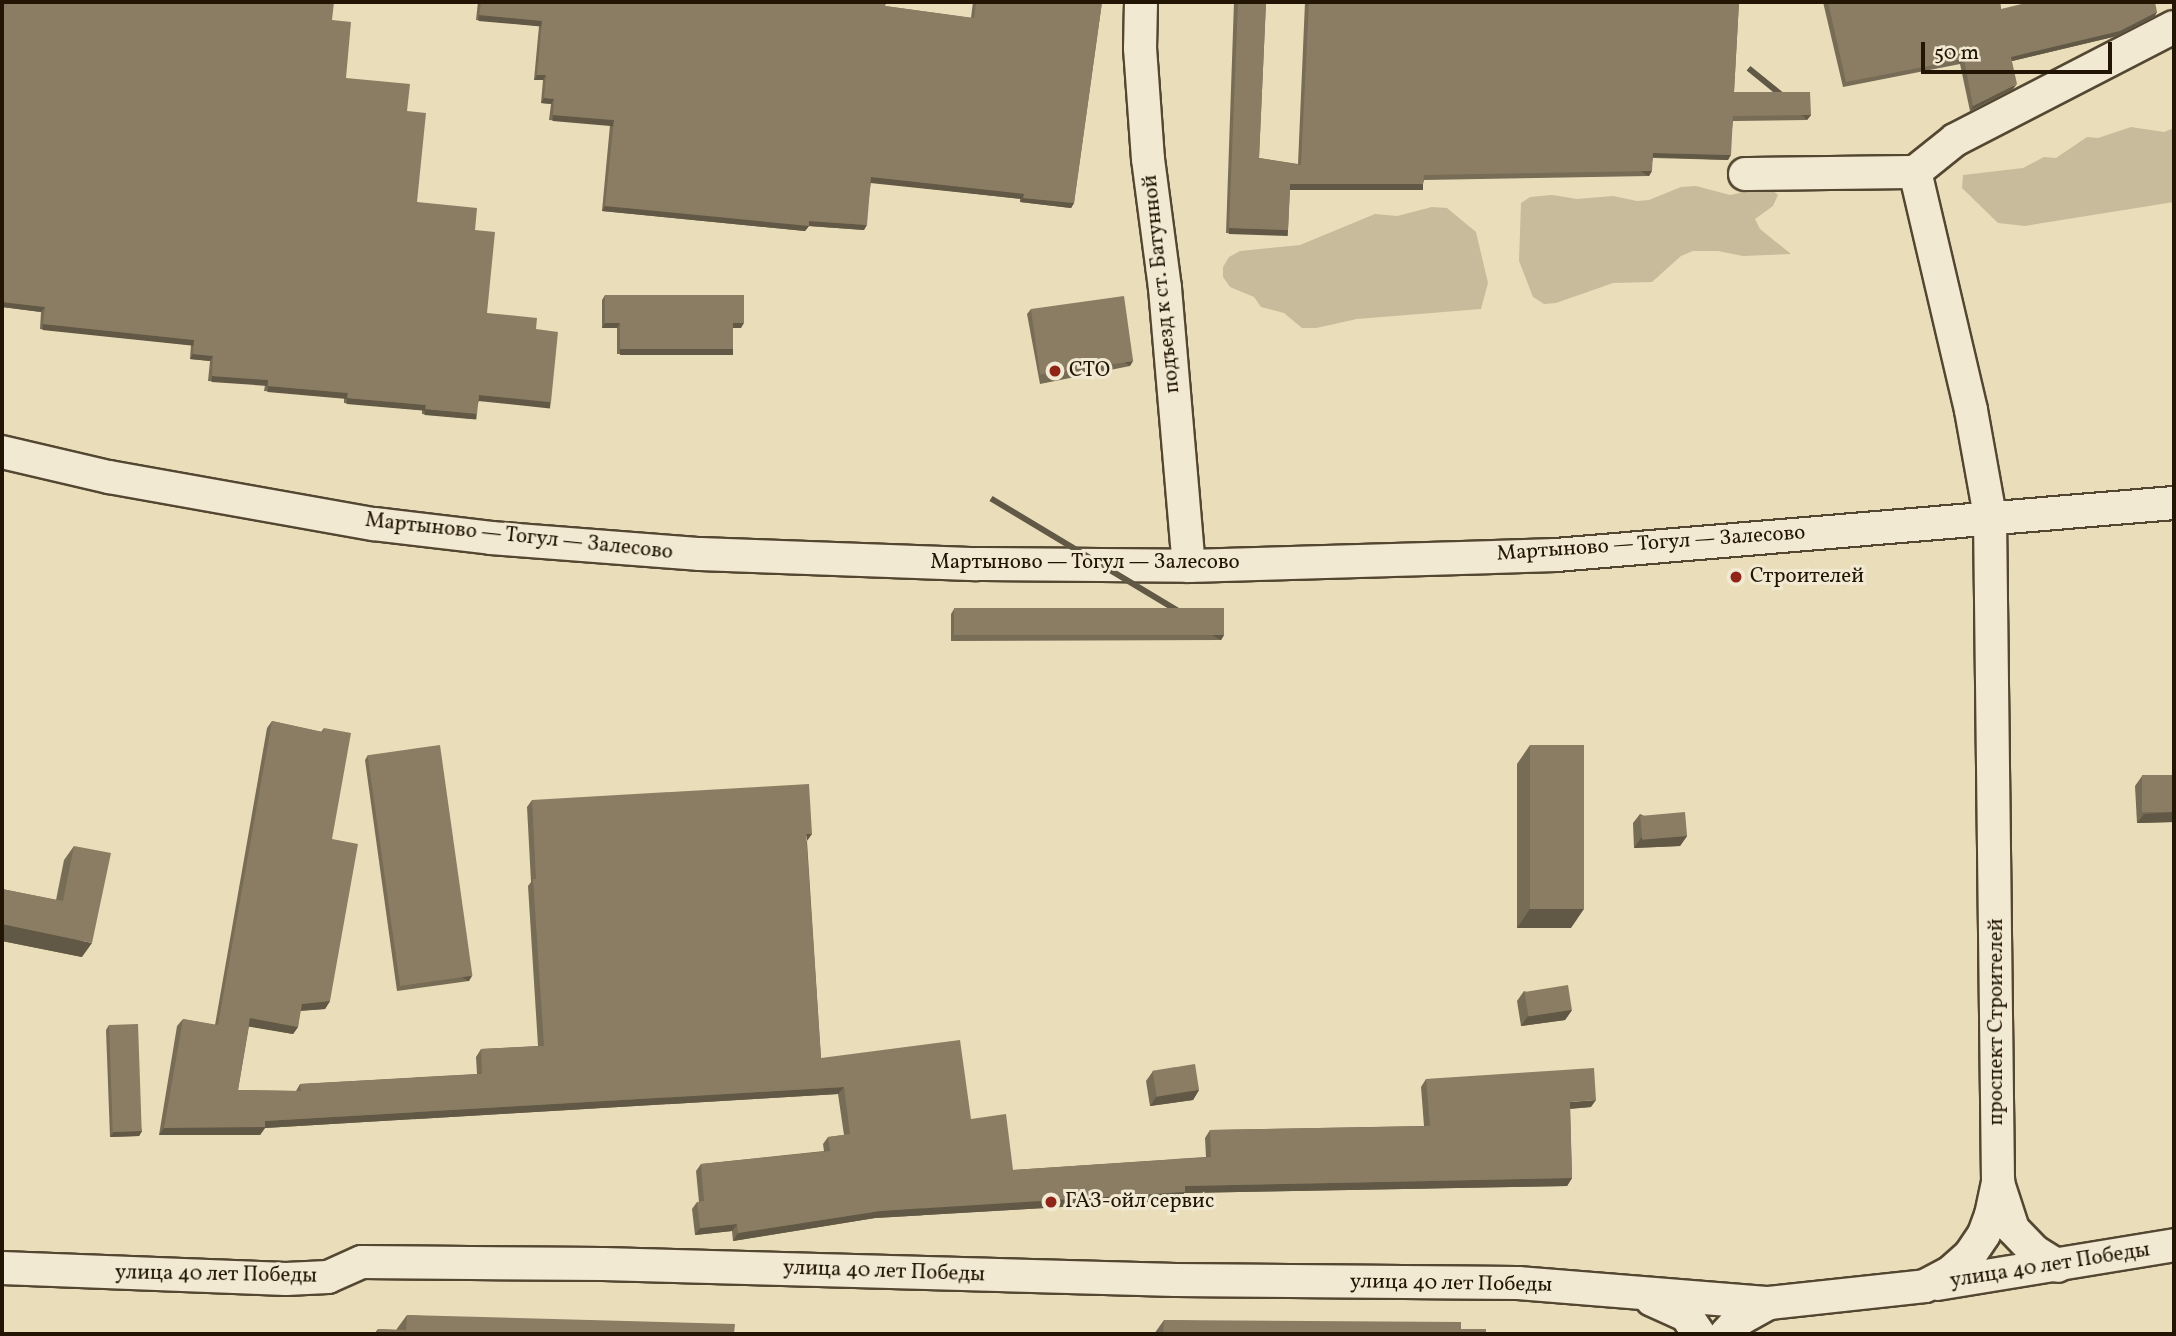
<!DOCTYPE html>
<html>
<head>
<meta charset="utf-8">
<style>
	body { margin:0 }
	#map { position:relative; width:2176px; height:1336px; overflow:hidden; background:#eaddba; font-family:Vollkorn,serif }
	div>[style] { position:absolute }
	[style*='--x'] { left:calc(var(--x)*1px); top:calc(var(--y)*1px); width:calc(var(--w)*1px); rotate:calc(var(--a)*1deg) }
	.green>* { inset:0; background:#c8bb9b }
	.roads { filter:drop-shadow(2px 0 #544732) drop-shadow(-2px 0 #544732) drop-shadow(0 2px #544732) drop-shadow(0 -2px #544732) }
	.minor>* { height:32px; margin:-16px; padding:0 16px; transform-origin:16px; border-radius:16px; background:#f1e9d2 }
	.wall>* { inset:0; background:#776c55 }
	.shaded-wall>* { inset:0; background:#615845; transform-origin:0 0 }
	.building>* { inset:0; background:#8a7d63; transform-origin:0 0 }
	.dots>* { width:19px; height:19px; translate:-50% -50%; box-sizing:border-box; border:4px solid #f1e9d2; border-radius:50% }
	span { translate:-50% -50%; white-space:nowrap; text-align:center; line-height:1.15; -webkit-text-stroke:6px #f1e9d2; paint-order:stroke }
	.street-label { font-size:21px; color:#221504 }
	.poi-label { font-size:21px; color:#221504 }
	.left { translate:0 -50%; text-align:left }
	.frame { position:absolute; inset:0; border:4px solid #221504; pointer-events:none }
	.scale { position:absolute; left:1921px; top:42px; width:191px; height:32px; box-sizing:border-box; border:4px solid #221504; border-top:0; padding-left:9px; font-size:21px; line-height:24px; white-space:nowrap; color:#221504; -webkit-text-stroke:5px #f1e9d2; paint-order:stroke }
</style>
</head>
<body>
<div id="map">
	<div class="green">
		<div style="clip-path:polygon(2131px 127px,2164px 132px,2174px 128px,2174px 202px,2025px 226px,1998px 223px,1962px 188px,1963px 175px,2023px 168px,2044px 157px,2056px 158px,2087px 137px,2098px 138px)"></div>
		<div style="clip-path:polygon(1696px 186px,1730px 195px,1769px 187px,1778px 195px,1773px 206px,1755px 219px,1760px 229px,1791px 254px,1743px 256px,1718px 251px,1693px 251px,1681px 256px,1652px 282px,1613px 283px,1556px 303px,1544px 304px,1533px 297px,1519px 261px,1521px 203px,1530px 197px,1552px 195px,1577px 199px,1613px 196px,1637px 201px,1649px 200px,1681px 187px)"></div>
		<div style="clip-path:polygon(1432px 207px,1447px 208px,1476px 232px,1488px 283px,1481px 309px,1357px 319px,1316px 328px,1302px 328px,1284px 313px,1261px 307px,1254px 297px,1230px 287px,1223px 277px,1223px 267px,1229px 257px,1240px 251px,1300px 245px,1375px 214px,1397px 216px)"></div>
	</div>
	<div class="roads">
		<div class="minor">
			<div style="--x:1141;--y:2;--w:46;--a:91.2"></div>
			<div style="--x:1140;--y:48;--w:111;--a:85.9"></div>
			<div style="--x:1148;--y:159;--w:130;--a:82.5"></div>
			<div style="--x:1165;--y:288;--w:279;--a:85.1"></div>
			<div style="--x:1745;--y:174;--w:170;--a:-0.7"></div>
			<div style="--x:2;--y:452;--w:110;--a:13.2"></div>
			<div style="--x:109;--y:477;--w:269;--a:10.1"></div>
			<div style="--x:374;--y:524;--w:118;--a:6.8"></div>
			<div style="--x:491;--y:538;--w:210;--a:4.4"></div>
			<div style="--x:700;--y:554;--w:277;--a:2.1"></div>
			<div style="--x:977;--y:564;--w:212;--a:0.5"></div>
			<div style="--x:1189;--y:566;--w:367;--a:-1.7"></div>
			<div style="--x:1556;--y:555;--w:620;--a:-4.81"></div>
			<div style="--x:1999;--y:1186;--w:45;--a:72"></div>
			<div style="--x:2013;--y:1229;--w:30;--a:46"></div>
			<div style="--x:2034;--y:1251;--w:28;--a:32"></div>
			<div style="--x:2;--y:1268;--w:284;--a:2.2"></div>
			<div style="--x:286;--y:1279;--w:42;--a:-2.7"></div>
			<div style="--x:328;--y:1277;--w:37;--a:-24"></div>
			<div style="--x:362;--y:1262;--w:241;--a:0.5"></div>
			<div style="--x:603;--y:1264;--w:573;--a:1.6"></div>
			<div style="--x:1176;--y:1280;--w:342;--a:0.5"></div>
			<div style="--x:1518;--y:1283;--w:252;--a:4.6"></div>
			<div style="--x:1937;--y:1284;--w:240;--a:-9.3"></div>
			<div style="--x:1652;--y:1300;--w:37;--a:24"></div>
			<div style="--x:1686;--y:1315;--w:23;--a:56"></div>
			<div style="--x:1726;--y:1334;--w:21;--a:-47"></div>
			<div style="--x:1740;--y:1319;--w:33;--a:-29"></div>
			<div style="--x:1769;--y:1303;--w:157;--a:-6.2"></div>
			<div style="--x:1925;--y:1286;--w:30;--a:-28"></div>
			<div style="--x:1951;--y:1272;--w:25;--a:-42"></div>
			<div style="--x:1970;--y:1255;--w:25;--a:-56"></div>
			<div style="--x:1984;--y:1234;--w:20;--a:-70"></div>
			<div style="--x:1991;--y:1215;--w:35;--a:-78"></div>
			<div style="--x:1998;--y:1181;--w:665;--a:-90.69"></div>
			<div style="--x:1990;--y:516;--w:108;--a:-100.2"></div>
			<div style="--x:1971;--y:410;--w:244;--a:-103.2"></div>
			<div style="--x:1915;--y:172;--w:51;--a:-38.7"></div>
			<div style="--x:1955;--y:140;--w:246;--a:-27.3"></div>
		</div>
	</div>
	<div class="wall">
		<div style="clip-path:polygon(2px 2px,332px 20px,346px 78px,407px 111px,417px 202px,475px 230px,487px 313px,536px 329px,551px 402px,548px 407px,479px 400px,474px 419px,422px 414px,422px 410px,344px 403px,344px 398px,264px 391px,265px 385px,208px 381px,210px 361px,190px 359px,191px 345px,40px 329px,41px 312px,2px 307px)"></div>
		<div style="clip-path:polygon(478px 2px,886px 2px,885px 6px,971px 18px,973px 2px,1102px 2px,1074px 203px,1071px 208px,1020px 202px,1020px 199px,871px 182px,864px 230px,809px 226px,805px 231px,602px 211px,610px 125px,549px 120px,551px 104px,541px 103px,543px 80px,534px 80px,539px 26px,476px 20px)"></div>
		<div style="clip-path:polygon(1234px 2px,1266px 2px,1259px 158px,1298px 164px,1305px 2px,1739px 2px,1734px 92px,1811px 115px,1807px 120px,1733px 121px,1728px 160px,1653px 158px,1649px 176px,1424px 180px,1423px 184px,1420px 189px,1290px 189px,1288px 230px,1285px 235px,1226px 233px)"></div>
		<div style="clip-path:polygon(1823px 2px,2000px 2px,2001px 9px,2157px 12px,2154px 17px,2117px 36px,2012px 61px,2013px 89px,1970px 111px,1960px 64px,1843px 87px)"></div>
		<div style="clip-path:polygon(605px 295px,741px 328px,733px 328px,733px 349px,730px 354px,617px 354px,617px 328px,602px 328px,602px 300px)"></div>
		<div style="clip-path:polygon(1031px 309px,1130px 366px,1040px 384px,1027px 314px)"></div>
		<div style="clip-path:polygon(954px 609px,1224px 635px,1221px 640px,951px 641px,951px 614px)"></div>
		<div style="clip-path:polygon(272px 721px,321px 732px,324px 728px,332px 839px,330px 1001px,325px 1009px,300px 1011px,298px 1027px,293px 1034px,249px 1026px,238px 1090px,296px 1091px,300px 1084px,477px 1074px,476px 1057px,481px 1049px,538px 1046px,528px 886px,531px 882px,527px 807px,532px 800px,807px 841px,821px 1058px,971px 1119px,1013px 1170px,1206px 1157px,1205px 1138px,1210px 1130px,1424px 1126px,1421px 1087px,1426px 1079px,1591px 1107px,1570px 1109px,1572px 1178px,1567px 1186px,1184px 1193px,1180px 1200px,875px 1218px,733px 1241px,732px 1231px,695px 1235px,692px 1209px,697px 1202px,699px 1202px,696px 1171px,701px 1164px,824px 1151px,823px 1144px,828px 1137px,844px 1135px,838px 1094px,265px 1128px,260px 1135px,159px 1135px,177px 1026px,183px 1019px,215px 1025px,267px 728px)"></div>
		<div style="clip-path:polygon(1530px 745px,1571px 928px,1517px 928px,1517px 764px)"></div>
		<div style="clip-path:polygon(368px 755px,469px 981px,397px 991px,365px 760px)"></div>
		<div style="clip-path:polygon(2174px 775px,2174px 822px,2137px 823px,2135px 786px,2142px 776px)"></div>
		<div style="clip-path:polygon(1640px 814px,1687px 836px,1680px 846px,1634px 848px,1633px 823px)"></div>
		<div style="clip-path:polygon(74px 846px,82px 957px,2px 941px,2px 889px,56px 900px,64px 860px)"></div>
		<div style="clip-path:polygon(1524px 991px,1572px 1010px,1565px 1020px,1521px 1026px,1517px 1001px)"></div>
		<div style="clip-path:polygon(109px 1025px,142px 1131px,139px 1136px,110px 1137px,106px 1030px)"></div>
		<div style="clip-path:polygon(1153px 1071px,1199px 1090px,1193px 1100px,1150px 1106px,1146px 1081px)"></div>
		<div style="clip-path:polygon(407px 1315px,734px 1334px,374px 1334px,378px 1329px,396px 1330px)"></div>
		<div style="clip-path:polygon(1164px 1320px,1461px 1329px,1486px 1334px,1154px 1334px)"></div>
	</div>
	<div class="shaded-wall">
		<div style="clip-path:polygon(2157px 12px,2154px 17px,2117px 36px,2008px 62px,2011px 57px)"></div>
		<div style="left:479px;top:15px;width:63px;height:6px;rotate:5deg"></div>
		<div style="left:1964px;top:59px;width:6px;height:120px;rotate:129deg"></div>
		<div style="clip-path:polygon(537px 75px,546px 75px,543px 80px,534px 80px)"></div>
		<div style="clip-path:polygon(2017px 84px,2013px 89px,1970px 111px,1973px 106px)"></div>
		<div style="clip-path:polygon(544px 98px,554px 99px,551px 104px,541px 103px)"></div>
		<div style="left:553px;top:115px;width:61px;height:6px;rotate:5deg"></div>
		<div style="left:1811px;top:115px;width:6px;height:78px;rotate:129deg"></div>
		<div style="clip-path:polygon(1653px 153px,1731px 155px,1728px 160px,1650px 157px)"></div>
		<div style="left:1652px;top:171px;width:6px;height:228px;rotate:121deg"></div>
		<div style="left:871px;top:177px;width:154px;height:6px;rotate:6deg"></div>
		<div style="left:1290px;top:184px;width:133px;height:6px"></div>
		<div style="clip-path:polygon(1023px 198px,1074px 203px,1071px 208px,1020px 202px)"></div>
		<div style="clip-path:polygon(605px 206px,809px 221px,867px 225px,864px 230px,809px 226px,805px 231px,602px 211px)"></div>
		<div style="left:1229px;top:228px;width:59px;height:6px;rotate:2deg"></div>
		<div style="clip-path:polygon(2px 302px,45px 307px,41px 312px,2px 307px)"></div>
		<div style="clip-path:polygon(605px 323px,620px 323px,617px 328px,602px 328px)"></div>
		<div style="clip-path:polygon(733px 323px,744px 323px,741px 328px,730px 328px)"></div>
		<div style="left:43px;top:324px;width:152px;height:6px;rotate:6deg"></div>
		<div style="left:620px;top:349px;width:113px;height:6px"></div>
		<div style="clip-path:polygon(193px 354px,213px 356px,210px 361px,190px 359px)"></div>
		<div style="left:1133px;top:361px;width:6px;height:91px;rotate:121deg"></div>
		<div style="left:212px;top:376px;width:56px;height:6px;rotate:4deg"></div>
		<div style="left:268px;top:386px;width:80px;height:6px;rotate:5deg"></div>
		<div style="left:479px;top:395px;width:72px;height:6px;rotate:6deg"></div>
		<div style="left:347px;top:398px;width:79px;height:6px;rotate:5deg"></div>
		<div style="left:425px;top:409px;width:52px;height:6px;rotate:5deg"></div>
		<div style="left:1224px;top:635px;width:6px;height:270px;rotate:121deg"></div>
		<div style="clip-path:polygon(2174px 812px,2174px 822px,2137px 823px,2144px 814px)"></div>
		<div style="clip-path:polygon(806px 834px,812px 834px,807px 841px)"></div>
		<div style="clip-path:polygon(1687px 836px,1680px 846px,1634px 848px,1641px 838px)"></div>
		<div style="clip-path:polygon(1530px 909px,1584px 909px,1571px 928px,1517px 928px)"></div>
		<div style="clip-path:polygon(2px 924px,92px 943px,82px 957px,2px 941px)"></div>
		<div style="left:472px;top:976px;width:6px;height:73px;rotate:121deg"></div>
		<div style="clip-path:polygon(330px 1001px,325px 1009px,296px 1011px,302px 1004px)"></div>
		<div style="clip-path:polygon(1572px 1010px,1565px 1020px,1521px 1026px,1528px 1016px)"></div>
		<div style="clip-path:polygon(250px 1018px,298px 1027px,293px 1034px,245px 1026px)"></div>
		<div style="clip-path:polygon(844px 1087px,838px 1094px,265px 1128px,260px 1135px,159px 1135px,164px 1128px,265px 1121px)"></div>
		<div style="clip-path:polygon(1199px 1090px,1193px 1100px,1150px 1106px,1156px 1097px)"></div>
		<div style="clip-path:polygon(1596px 1100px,1591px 1107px,1565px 1109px,1570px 1102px)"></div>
		<div style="clip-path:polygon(142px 1131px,139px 1136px,110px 1137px,114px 1132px)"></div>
		<div style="clip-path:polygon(1572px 1178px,1567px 1186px,1184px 1193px,1180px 1200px,875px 1218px,733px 1241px,738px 1233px,880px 1211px,1185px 1186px)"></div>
		<div style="clip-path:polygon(737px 1224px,732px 1231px,695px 1235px,700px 1228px)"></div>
	</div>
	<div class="building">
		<div style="clip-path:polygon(2px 2px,334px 2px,332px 20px,351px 22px,346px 78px,410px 84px,407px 111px,426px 113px,417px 202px,477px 208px,475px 230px,495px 232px,487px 313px,537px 318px,536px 329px,558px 332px,551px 402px,479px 395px,477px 414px,425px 409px,426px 405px,347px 398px,348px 393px,268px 386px,268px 380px,212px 376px,213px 356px,193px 354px,194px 340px,43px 324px,45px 307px,2px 302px)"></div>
		<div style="clip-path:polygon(481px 2px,886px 2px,885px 6px,974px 18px,976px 2px,1102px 2px,1074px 203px,1023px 198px,1024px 194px,871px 177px,867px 225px,809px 221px,809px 226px,605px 206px,614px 120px,553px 115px,554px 99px,544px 98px,546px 75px,537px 75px,542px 21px,479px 15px)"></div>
		<div style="clip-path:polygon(1238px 2px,1266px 2px,1259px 158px,1301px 165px,1309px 2px,1739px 2px,1734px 92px,1810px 92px,1811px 115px,1733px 116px,1731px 155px,1653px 153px,1652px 171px,1424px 175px,1423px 184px,1290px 184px,1288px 230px,1229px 228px)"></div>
		<div style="clip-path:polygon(1828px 2px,2000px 2px,2001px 9px,2030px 2px,2155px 2px,2157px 12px,2120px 31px,2011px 57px,2017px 84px,1973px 106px,1964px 59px,1846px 82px)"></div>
		<div style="clip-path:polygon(605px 295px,744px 295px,744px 323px,733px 323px,733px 349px,620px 349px,620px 323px,605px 323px)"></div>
		<div style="left:1124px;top:296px;width:66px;height:94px;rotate:82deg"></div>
		<div style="left:1224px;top:608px;width:27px;height:270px;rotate:90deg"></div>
		<div style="clip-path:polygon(272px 721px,323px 732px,324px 728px,351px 733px,332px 839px,358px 844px,330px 1001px,302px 1004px,298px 1027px,250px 1018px,238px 1090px,301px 1091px,300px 1084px,482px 1074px,481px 1049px,544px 1046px,533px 879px,536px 879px,532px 800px,809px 784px,812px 834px,806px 834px,821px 1058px,960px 1040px,971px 1119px,1006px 1114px,1013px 1170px,1211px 1157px,1210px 1130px,1430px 1126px,1426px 1079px,1594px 1068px,1596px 1100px,1570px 1102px,1572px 1178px,1185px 1186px,1185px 1192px,880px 1211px,738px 1233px,737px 1224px,700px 1228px,697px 1202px,704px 1201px,701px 1164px,830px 1151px,828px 1137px,850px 1134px,844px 1087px,265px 1121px,265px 1127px,164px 1128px,183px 1019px,218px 1025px)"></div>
		<div style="left:440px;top:745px;width:233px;height:73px;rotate:82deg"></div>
		<div style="left:1530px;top:745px;width:54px;height:164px"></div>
		<div style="left:2174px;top:775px;width:37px;height:32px;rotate:90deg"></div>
		<div style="left:1685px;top:812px;width:24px;height:45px;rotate:85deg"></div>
		<div style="clip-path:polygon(74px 846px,111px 853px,92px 943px,2px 924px,2px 889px,63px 901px)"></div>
		<div style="left:1568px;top:985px;width:25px;height:44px;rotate:81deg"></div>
		<div style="left:138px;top:1024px;width:107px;height:29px;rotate:88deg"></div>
		<div style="left:1195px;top:1064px;width:26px;height:43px;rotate:81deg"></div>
		<div style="clip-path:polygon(407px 1315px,735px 1324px,734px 1334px,378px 1334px,378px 1329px,406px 1330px)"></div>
		<div style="clip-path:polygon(1164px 1320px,1461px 1322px,1461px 1329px,1486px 1329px,1486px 1334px,1163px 1334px)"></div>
	</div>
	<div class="dots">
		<div style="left:1055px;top:371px;background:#8f2418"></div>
		<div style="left:1736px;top:577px;background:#8f2418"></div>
		<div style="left:1051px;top:1202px;background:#8f2418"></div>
	</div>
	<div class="street-label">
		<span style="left:1162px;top:284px;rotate:-96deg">подъезд к ст. Батунной</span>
		<span style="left:519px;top:537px;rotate:6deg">Мартыново — Тогул — Залесово</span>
		<span style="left:1651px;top:544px;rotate:-4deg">Мартыново — Тогул — Залесово</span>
		<span style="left:1085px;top:563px">Мартыново — Тогул — Залесово</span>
		<span style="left:1997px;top:1022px;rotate:-90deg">проспект Строителей</span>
		<span style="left:2050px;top:1266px;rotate:-9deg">улица 40 лет Победы</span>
		<span style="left:884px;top:1272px;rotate:2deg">улица 40 лет Победы</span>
		<span style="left:216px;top:1275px;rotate:1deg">улица 40 лет Победы</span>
		<span style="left:1451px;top:1284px;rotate:1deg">улица 40 лет Победы</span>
	</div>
	<div class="poi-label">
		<span class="left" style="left:1069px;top:371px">СТО</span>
		<span class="left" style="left:1750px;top:577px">Строителей</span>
		<span class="left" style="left:1065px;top:1202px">ГАЗ-ойл сервис</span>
	</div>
	<div class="frame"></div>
	<div class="scale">50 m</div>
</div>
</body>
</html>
